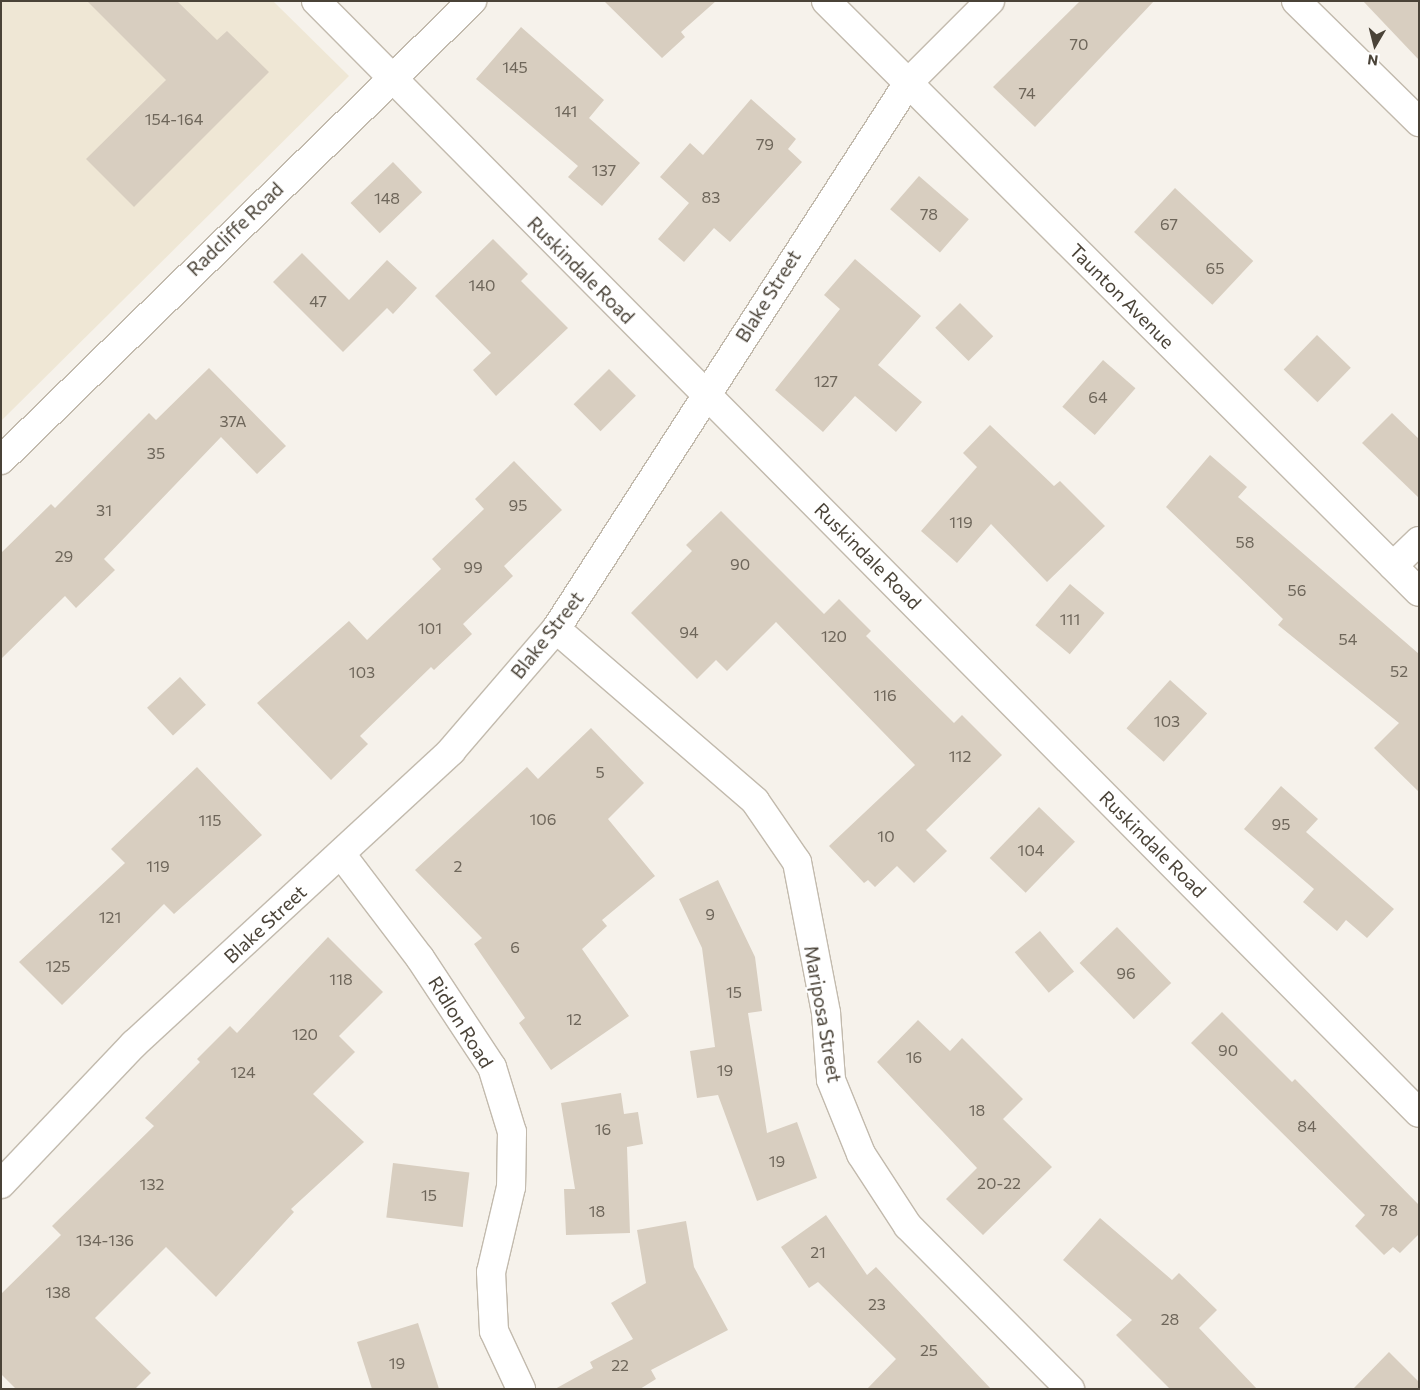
<!DOCTYPE html>
<html>
<head>
<meta charset="utf-8">
<style>
	body { margin:0 }
	#map { position:relative; width:1420px; height:1390px; overflow:hidden; background:#f6f2eb; font-family:Commissioner,sans-serif }
	div>[style] { position:absolute }
	[style*='--x'] { left:calc(var(--x)*1px); top:calc(var(--y)*1px); width:calc(var(--w)*1px); rotate:calc(var(--a)*1deg) }
	.education>* { inset:0; background:#efe7d5 }
	.building>* { inset:0; background:#d8cec0; transform-origin:0 0 }
	.roads { filter:drop-shadow(1px 0 #c2baad) drop-shadow(-1px 0 #c2baad) drop-shadow(0 1px #c2baad) drop-shadow(0 -1px #c2baad) }
	.street>* { height:28px; margin:-14px; padding:0 14px; transform-origin:14px; border-radius:14px; background:#fff }
	span { translate:-50% -50%; white-space:nowrap; text-align:center; line-height:1.15; -webkit-text-stroke:4px #fff; paint-order:stroke }
	.number-label { font-size:16px; color:#6e665a }
	.number-label span { -webkit-text-stroke-width:0 }
	.street-label { font-size:19px; color:#4a4338 }
	.frame { position:absolute; inset:0; border:2px solid #4a4338; pointer-events:none }
	.north { position:absolute; left:1350px; top:20px; width:50px; height:50px; -webkit-text-stroke:4px #fff; paint-order:stroke; rotate:188deg; font-size:14px; font-weight:700; line-height:20px; text-align:center; color:#4a4338 }
	.north::after { content:''; display:block; margin:auto; width:18px; height:22px; background:#4a4338; clip-path:polygon(50% 0,100% 100%,50% 72%,0 100%) }
</style>
</head>
<body>
<div id="map">
	<div class="education">
		<div style="clip-path:polygon(1px 1px,273px 1px,349px 76px,1px 421px)"></div>
	</div>
	<div class="building">
		<div style="clip-path:polygon(87px 1px,177px 1px,217px 40px,227px 31px,269px 72px,134px 207px,86px 159px,166px 80px)"></div>
		<div style="clip-path:polygon(604px 1px,716px 1px,681px 32px,685px 37px,662px 58px)"></div>
		<div style="clip-path:polygon(1080px 1px,1154px 1px,1035px 127px,993px 87px)"></div>
		<div style="clip-path:polygon(1363px 1px,1419px 1px,1419px 60px)"></div>
		<div style="clip-path:polygon(521px 27px,604px 100px,589px 118px,640px 163px,602px 206px,568px 177px,578px 166px,476px 79px)"></div>
		<div style="clip-path:polygon(751px 99px,796px 139px,788px 149px,802px 162px,730px 242px,714px 228px,684px 262px,658px 239px,689px 203px,660px 177px,690px 143px,703px 155px)"></div>
		<div style="left:393px;top:162px;width:42px;height:59px;rotate:46deg"></div>
		<div style="left:919px;top:176px;width:66px;height:44px;rotate:41deg"></div>
		<div style="left:1175px;top:188px;width:107px;height:60px;rotate:43deg"></div>
		<div style="clip-path:polygon(493px 239px,528px 274px,521px 281px,568px 328px,496px 396px,473px 370px,491px 353px,435px 296px)"></div>
		<div style="clip-path:polygon(302px 253px,349px 300px,387px 260px,417px 288px,393px 314px,387px 308px,343px 352px,273px 282px)"></div>
		<div style="clip-path:polygon(855px 259px,921px 316px,878px 365px,922px 402px,896px 432px,855px 396px,823px 432px,775px 390px,840px 309px,824px 295px)"></div>
		<div style="left:960px;top:303px;width:47px;height:35px;rotate:45deg"></div>
		<div style="left:1317px;top:335px;width:47px;height:48px;rotate:44deg"></div>
		<div style="left:1103px;top:360px;width:43px;height:62px;rotate:41deg"></div>
		<div style="clip-path:polygon(209px 368px,286px 446px,257px 474px,221px 437px,104px 559px,115px 570px,76px 608px,65px 596px,1px 659px,1px 553px,51px 504px,55px 508px,149px 413px,156px 420px)"></div>
		<div style="left:609px;top:369px;width:38px;height:50px;rotate:45deg"></div>
		<div style="clip-path:polygon(1392px 413px,1419px 439px,1419px 498px,1362px 443px)"></div>
		<div style="clip-path:polygon(990px 425px,1054px 486px,1060px 481px,1105px 526px,1047px 582px,991px 524px,957px 563px,921px 531px,977px 467px,963px 453px)"></div>
		<div style="clip-path:polygon(1210px 455px,1247px 487px,1238px 497px,1419px 654px,1419px 792px,1374px 748px,1399px 723px,1278px 625px,1283px 619px,1166px 507px)"></div>
		<div style="clip-path:polygon(514px 461px,562px 510px,504px 566px,513px 576px,463px 624px,472px 634px,434px 670px,431px 667px,360px 736px,368px 744px,331px 780px,257px 703px,349px 621px,367px 640px,441px 569px,432px 559px,484px 509px,475px 499px)"></div>
		<div style="clip-path:polygon(721px 511px,824px 614px,839px 599px,871px 631px,866px 636px,954px 723px,962px 715px,1002px 755px,926px 830px,947px 851px,914px 883px,897px 866px,875px 887px,868px 880px,864px 883px,829px 846px,915px 765px,776px 622px,727px 671px,716px 660px,697px 679px,631px 613px,692px 551px,686px 545px)"></div>
		<div style="left:1070px;top:584px;width:45px;height:54px;rotate:40deg"></div>
		<div style="left:180px;top:677px;width:38px;height:45px;rotate:47deg"></div>
		<div style="left:1170px;top:680px;width:50px;height:65px;rotate:42deg"></div>
		<div style="clip-path:polygon(591px 728px,644px 783px,608px 819px,655px 876px,602px 920px,607px 926px,582px 949px,629px 1016px,551px 1070px,519px 1023px,525px 1018px,474px 944px,482px 938px,415px 870px,527px 767px,538px 779px)"></div>
		<div style="clip-path:polygon(197px 767px,262px 835px,174px 914px,164px 904px,62px 1005px,19px 962px,125px 863px,111px 849px)"></div>
		<div style="clip-path:polygon(1281px 786px,1318px 819px,1306px 832px,1394px 909px,1367px 938px,1346px 920px,1337px 931px,1303px 902px,1314px 889px,1244px 829px)"></div>
		<div style="left:1039px;top:807px;width:50px;height:71px;rotate:44deg"></div>
		<div style="clip-path:polygon(718px 880px,755px 957px,762px 1011px,748px 1013px,767px 1133px,797px 1122px,817px 1178px,757px 1201px,718px 1095px,697px 1098px,690px 1051px,715px 1047px,702px 948px,679px 899px)"></div>
		<div style="left:1117px;top:927px;width:78px;height:52px;rotate:46deg"></div>
		<div style="left:1040px;top:931px;width:53px;height:33px;rotate:50deg"></div>
		<div style="clip-path:polygon(328px 937px,383px 992px,339px 1036px,355px 1052px,313px 1094px,364px 1142px,291px 1209px,294px 1212px,216px 1297px,166px 1247px,95px 1318px,151px 1373px,135px 1389px,16px 1389px,1px 1374px,1px 1294px,61px 1235px,52px 1226px,154px 1126px,145px 1118px,200px 1062px,197px 1059px,230px 1026px,237px 1033px)"></div>
		<div style="clip-path:polygon(1222px 1012px,1292px 1082px,1295px 1079px,1419px 1205px,1419px 1234px,1400px 1253px,1393px 1247px,1384px 1255px,1355px 1226px,1365px 1215px,1191px 1043px)"></div>
		<div style="clip-path:polygon(918px 1020px,950px 1051px,962px 1038px,1023px 1099px,1003px 1119px,1052px 1167px,983px 1235px,946px 1199px,977px 1168px,877px 1062px)"></div>
		<div style="clip-path:polygon(621px 1093px,624px 1114px,638px 1112px,643px 1144px,627px 1147px,630px 1233px,566px 1235px,564px 1189px,575px 1189px,561px 1103px)"></div>
		<div style="left:393px;top:1163px;width:77px;height:55px;rotate:7deg"></div>
		<div style="clip-path:polygon(826px 1215px,867px 1275px,876px 1267px,991px 1389px,867px 1389px,896px 1359px,818px 1282px,809px 1288px,781px 1247px)"></div>
		<div style="clip-path:polygon(1100px 1218px,1172px 1280px,1179px 1273px,1217px 1310px,1199px 1328px,1257px 1389px,1170px 1389px,1116px 1335px,1132px 1320px,1063px 1260px)"></div>
		<div style="clip-path:polygon(686px 1221px,694px 1267px,728px 1330px,651px 1370px,656px 1379px,640px 1389px,555px 1389px,593px 1368px,590px 1362px,633px 1339px,611px 1303px,646px 1283px,637px 1230px)"></div>
		<div style="clip-path:polygon(418px 1323px,439px 1389px,372px 1389px,357px 1342px)"></div>
		<div style="clip-path:polygon(1389px 1352px,1419px 1382px,1419px 1389px,1353px 1389px)"></div>
	</div>
	<div class="roads">
		<div class="street">
			<div style="--x:316;--y:1;--w:1566;--a:45.23"></div>
			<div style="--x:826;--y:1;--w:837;--a:44.9"></div>
			<div style="--x:1296;--y:1;--w:173;--a:44.5"></div>
			<div style="--x:1;--y:460;--w:658;--a:-44.26"></div>
			<div style="--x:1393;--y:566;--w:36;--a:-44"></div>
			<div style="--x:556;--y:629;--w:263;--a:40.8"></div>
			<div style="--x:755;--y:801;--w:74;--a:55.5"></div>
			<div style="--x:797;--y:862;--w:154;--a:79.1"></div>
			<div style="--x:826;--y:1013;--w:67;--a:85.7"></div>
			<div style="--x:831;--y:1080;--w:80;--a:67.9"></div>
			<div style="--x:861;--y:1154;--w:86;--a:56.9"></div>
			<div style="--x:908;--y:1226;--w:230;--a:45.2"></div>
			<div style="--x:341;--y:854;--w:131;--a:52.8"></div>
			<div style="--x:420;--y:958;--w:131;--a:56.6"></div>
			<div style="--x:492;--y:1067;--w:68;--a:72.9"></div>
			<div style="--x:512;--y:1132;--w:55;--a:91"></div>
			<div style="--x:511;--y:1187;--w:87;--a:103.2"></div>
			<div style="--x:491;--y:1272;--w:59;--a:87.1"></div>
			<div style="--x:494;--y:1331;--w:64;--a:65"></div>
			<div style="--x:1;--y:1184;--w:193;--a:-46.5"></div>
			<div style="--x:134;--y:1044;--w:432;--a:-42.7"></div>
			<div style="--x:451;--y:751;--w:161;--a:-49.3"></div>
			<div style="--x:556;--y:629;--w:650;--a:-57.19"></div>
			<div style="--x:908;--y:83;--w:116;--a:-45"></div>
		</div>
	</div>
	<div class="number-label">
		<span style="left:1079px;top:44px">70</span>
		<span style="left:515px;top:67px">145</span>
		<span style="left:1027px;top:93px">74</span>
		<span style="left:566px;top:111px">141</span>
		<span style="left:174px;top:119px">154-164</span>
		<span style="left:765px;top:144px">79</span>
		<span style="left:604px;top:170px">137</span>
		<span style="left:711px;top:197px">83</span>
		<span style="left:387px;top:198px">148</span>
		<span style="left:929px;top:214px">78</span>
		<span style="left:1169px;top:224px">67</span>
		<span style="left:1215px;top:268px">65</span>
		<span style="left:482px;top:285px">140</span>
		<span style="left:318px;top:301px">47</span>
		<span style="left:826px;top:381px">127</span>
		<span style="left:1098px;top:397px">64</span>
		<span style="left:233px;top:421px">37A</span>
		<span style="left:156px;top:453px">35</span>
		<span style="left:518px;top:505px">95</span>
		<span style="left:104px;top:510px">31</span>
		<span style="left:961px;top:522px">119</span>
		<span style="left:1245px;top:542px">58</span>
		<span style="left:64px;top:556px">29</span>
		<span style="left:740px;top:564px">90</span>
		<span style="left:473px;top:567px">99</span>
		<span style="left:1297px;top:590px">56</span>
		<span style="left:1070px;top:619px">111</span>
		<span style="left:430px;top:628px">101</span>
		<span style="left:689px;top:632px">94</span>
		<span style="left:834px;top:636px">120</span>
		<span style="left:1348px;top:639px">54</span>
		<span style="left:1399px;top:671px">52</span>
		<span style="left:362px;top:672px">103</span>
		<span style="left:885px;top:695px">116</span>
		<span style="left:1167px;top:721px">103</span>
		<span style="left:960px;top:756px">112</span>
		<span style="left:600px;top:772px">5</span>
		<span style="left:543px;top:819px">106</span>
		<span style="left:210px;top:820px">115</span>
		<span style="left:1281px;top:824px">95</span>
		<span style="left:886px;top:836px">10</span>
		<span style="left:1031px;top:850px">104</span>
		<span style="left:158px;top:866px">119</span>
		<span style="left:458px;top:866px">2</span>
		<span style="left:710px;top:914px">9</span>
		<span style="left:110px;top:917px">121</span>
		<span style="left:515px;top:947px">6</span>
		<span style="left:58px;top:966px">125</span>
		<span style="left:1126px;top:973px">96</span>
		<span style="left:341px;top:979px">118</span>
		<span style="left:734px;top:992px">15</span>
		<span style="left:574px;top:1019px">12</span>
		<span style="left:305px;top:1034px">120</span>
		<span style="left:1228px;top:1050px">90</span>
		<span style="left:914px;top:1057px">16</span>
		<span style="left:725px;top:1070px">19</span>
		<span style="left:243px;top:1072px">124</span>
		<span style="left:977px;top:1110px">18</span>
		<span style="left:1307px;top:1126px">84</span>
		<span style="left:603px;top:1129px">16</span>
		<span style="left:777px;top:1161px">19</span>
		<span style="left:999px;top:1183px">20-22</span>
		<span style="left:152px;top:1184px">132</span>
		<span style="left:429px;top:1195px">15</span>
		<span style="left:1389px;top:1210px">78</span>
		<span style="left:597px;top:1211px">18</span>
		<span style="left:105px;top:1240px">134-136</span>
		<span style="left:818px;top:1252px">21</span>
		<span style="left:58px;top:1292px">138</span>
		<span style="left:877px;top:1304px">23</span>
		<span style="left:1170px;top:1319px">28</span>
		<span style="left:929px;top:1350px">25</span>
		<span style="left:397px;top:1363px">19</span>
		<span style="left:620px;top:1365px">22</span>
	</div>
	<div class="street-label">
		<span style="left:235px;top:229px;rotate:-44deg">Radcliffe Road</span>
		<span style="left:581px;top:270px;rotate:45deg">Ruskindale Road</span>
		<span style="left:768px;top:296px;rotate:-58deg">Blake Street</span>
		<span style="left:1122px;top:296px;rotate:45deg">Taunton Avenue</span>
		<span style="left:868px;top:556px;rotate:45deg">Ruskindale Road</span>
		<span style="left:547px;top:635px;rotate:-52deg">Blake Street</span>
		<span style="left:1153px;top:844px;rotate:45deg">Ruskindale Road</span>
		<span style="left:265px;top:924px;rotate:-43deg">Blake Street</span>
		<span style="left:823px;top:1014px;rotate:80deg">Mariposa Street</span>
		<span style="left:461px;top:1022px;rotate:58deg">Ridlon Road</span>
	</div>
	<div class="frame"></div>
	<div class="north">N</div>
</div>
</body>
</html>
